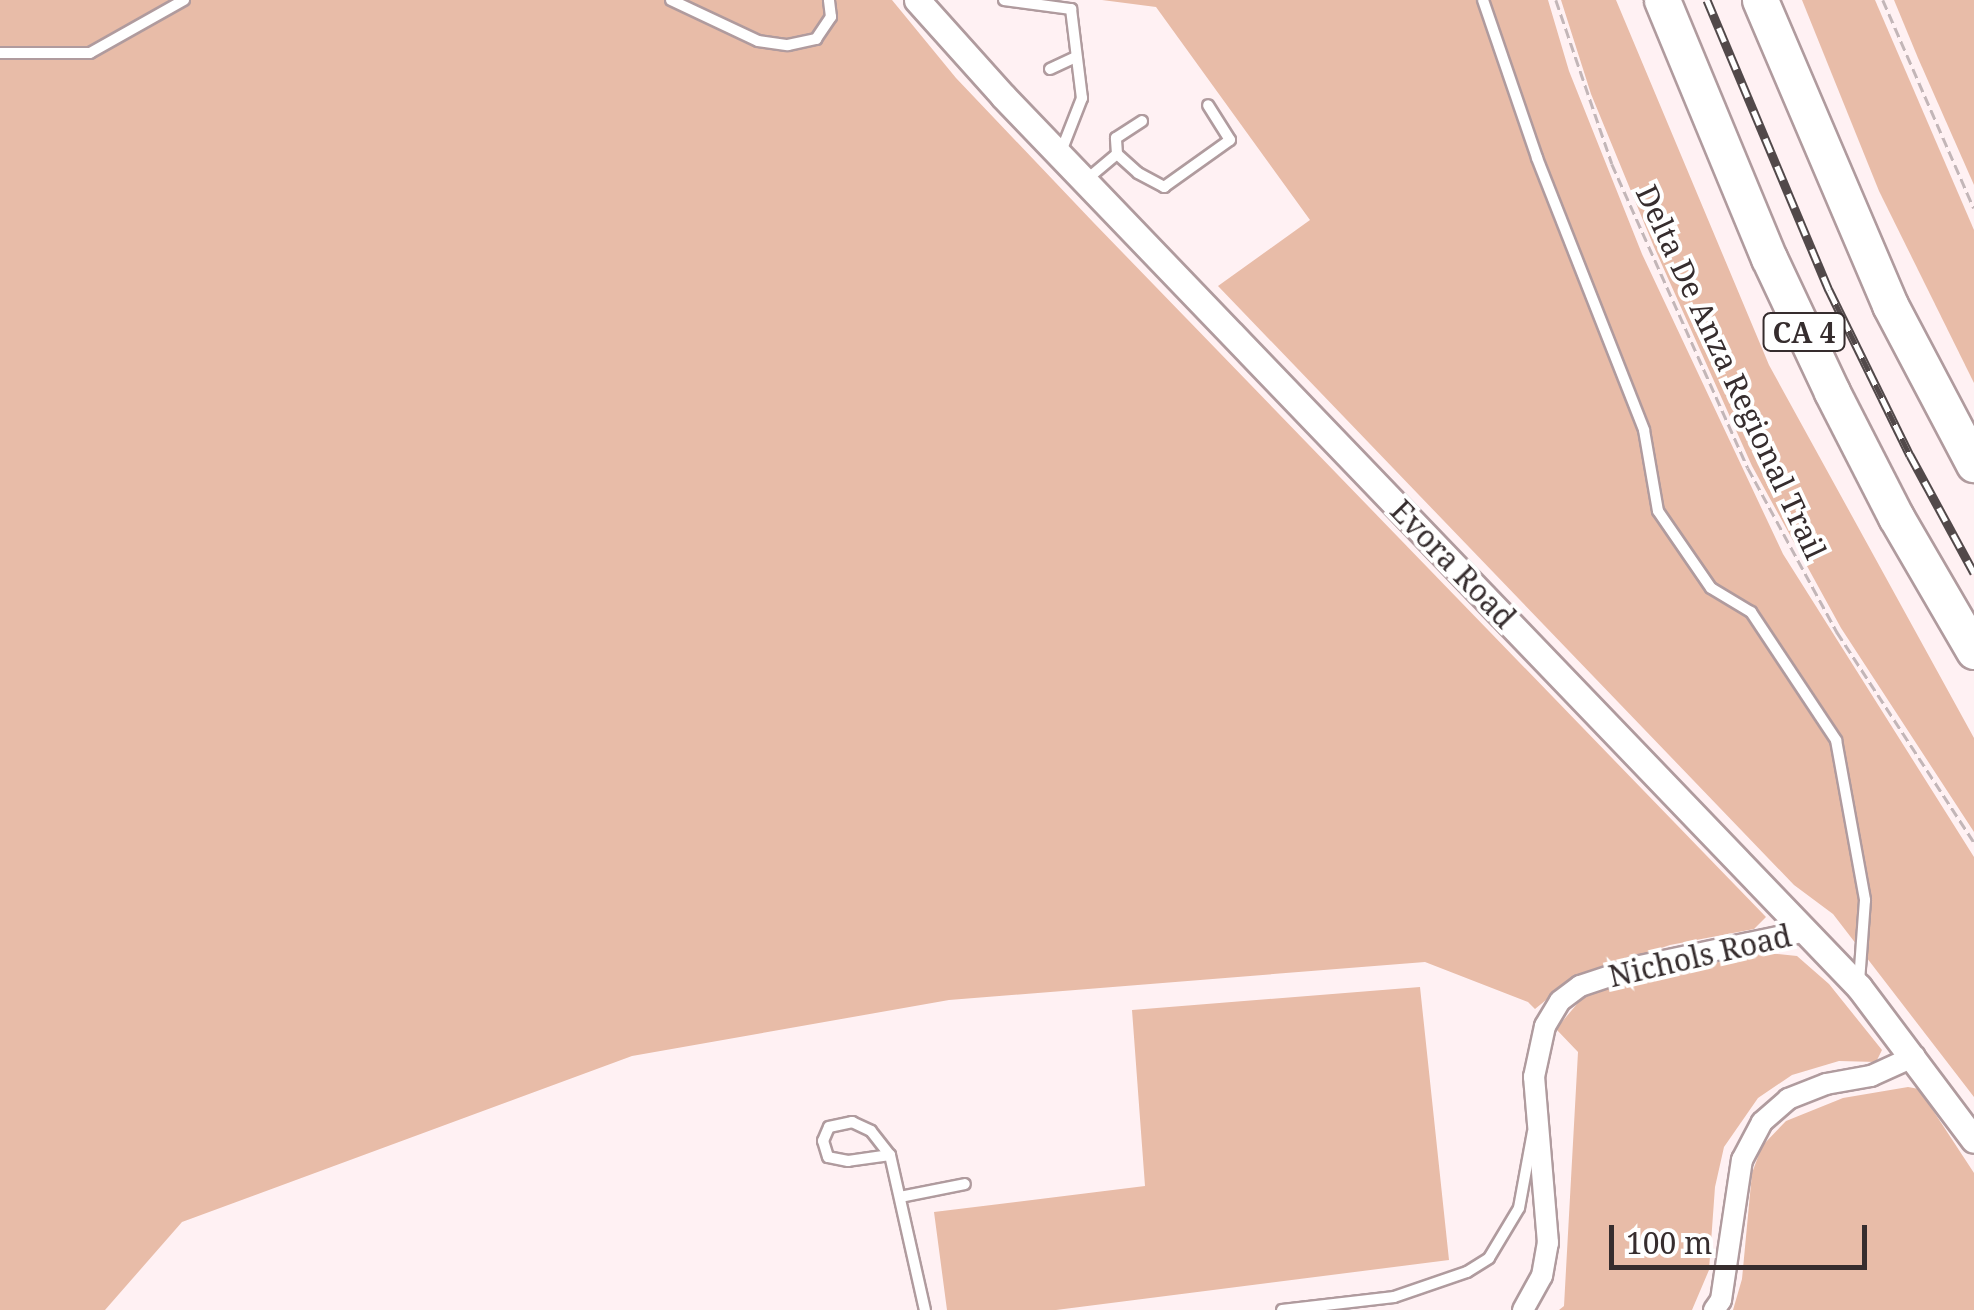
<!DOCTYPE html>
<html>
<head>
<meta charset="utf-8">
<style>
	body { margin:0 }
	#map { position:relative; width:1974px; height:1310px; overflow:hidden; background:#fff1f3; font-family:"Noto Serif",serif }
	div>[style] { position:absolute }
	[style*='--x'] { left:calc(var(--x)*1px); top:calc(var(--y)*1px); width:calc(var(--w)*1px); rotate:calc(var(--a)*1deg) }
	.green>* { inset:0; background:#e8bca8 }
	.path>* { height:2.5px; margin-top:-1.25px; transform-origin:0; background:repeating-linear-gradient(90deg,#c3b6b8 0 10px,transparent 0 15px) }
	.roads { filter:drop-shadow(2px 0 #b09b9e) drop-shadow(-2px 0 #b09b9e) drop-shadow(0 2px #b09b9e) drop-shadow(0 -2px #b09b9e) }
	.service>* { height:10px; margin:-5px; padding:0 5px; transform-origin:5px; border-radius:5px; background:#fff }
	.minor>* { height:20px; margin:-10px; padding:0 10px; transform-origin:10px; border-radius:10px; background:#fff }
	.tertiary>* { height:25px; margin:-12.5px; padding:0 12.5px; transform-origin:12.5px; border-radius:12.5px; background:#fff }
	.motorway>* { height:35px; margin:-17.5px; padding:0 17.5px; transform-origin:17.5px; border-radius:17.5px; background:#fff }
	.rail>* { height:9px; margin-top:-4.5px; transform-origin:0; background:repeating-linear-gradient(90deg,#fff 0 15px,#52494a 0 30px); box-sizing:border-box; border-block:2px solid #52494a }
	span { translate:-50% -50%; white-space:nowrap; text-align:center; line-height:1.15; -webkit-text-stroke:8px #fff; paint-order:stroke }
	.shield-label span { padding:2px 8px; background:#fff; border:2px solid; border-radius:8px; -webkit-text-stroke-width:0 }
	.shield-label { font-size:28px; color:#362d2e; font-weight:700 }
	.street-label { font-size:30px; color:#362d2e }
	.scale { position:absolute; left:1609px; top:1225px; width:258px; height:45px; box-sizing:border-box; border:5px solid #362d2e; border-top:0; padding-left:12px; font-size:30px; line-height:35px; white-space:nowrap; color:#362d2e; -webkit-text-stroke:8px #fff; paint-order:stroke }
</style>
</head>
<body>
<div id="map">
	<div class="green">
		<div style="clip-path:polygon(0 0,892px 0,956px 78px,1093px 222px,1766px 917px,1754px 929px,1670px 945px,1573px 978px,1535px 1009px,1528px 1002px,1425px 962px,949px 1000px,632px 1056px,182px 1222px,105px 1310px,0 1310px)"></div>
		<div style="clip-path:polygon(1102px 0,1548px 0,1569px 71px,1642px 254px,1783px 554px,1974px 857px,1974px 1097px,1833px 914px,1794px 885px,1218px 286px,1310px 220px,1156px 7px)"></div>
		<div style="clip-path:polygon(1561px 0,1616px 0,1769px 365px,1974px 738px,1974px 832px,1841px 628px,1752px 466px,1654px 247px,1591px 94px)"></div>
		<div style="clip-path:polygon(1802px 0,1875px 0,1974px 230px,1974px 383px,1879px 191px)"></div>
		<div style="clip-path:polygon(1894px 0,1974px 0,1974px 185px,1918px 58px)"></div>
		<div style="clip-path:polygon(1757px 952px,1797px 956px,1829px 984px,1882px 1050px,1876px 1062px,1839px 1061px,1792px 1075px,1758px 1098px,1724px 1147px,1715px 1187px,1709px 1270px,1692px 1310px,1559px 1310px,1564px 1306px,1578px 1052px,1556px 1029px,1582px 998px,1610px 984px)"></div>
		<div style="clip-path:polygon(1420px 987px,1449px 1260px,1056px 1310px,947px 1310px,934px 1212px,1145px 1186px,1132px 1010px)"></div>
		<div style="clip-path:polygon(1908px 1087px,1919px 1089px,1974px 1173px,1974px 1310px,1733px 1310px,1742px 1279px,1752px 1173px,1762px 1146px,1786px 1121px,1843px 1098px)"></div>
	</div>
	<div class="path">
		<div style="--x:1556;--y:0;--w:173;--a:71.1"></div>
		<div style="--x:1612;--y:164;--w:333;--a:65.9"></div>
		<div style="--x:1748;--y:468;--w:187;--a:61.5"></div>
		<div style="--x:1837;--y:632;--w:251;--a:56.9"></div>
		<div style="--x:1883;--y:0;--w:227;--a:66.4"></div>
	</div>
	<div class="roads">
		<div class="service">
			<div style="--x:671;--y:0;--w:96;--a:25.2"></div>
			<div style="--x:758;--y:41;--w:30;--a:8"></div>
			<div style="--x:788;--y:45;--w:29;--a:-12"></div>
			<div style="--x:816;--y:39;--w:27;--a:-56"></div>
			<div style="--x:831;--y:17;--w:17;--a:-97"></div>
			<div style="--x:1004;--y:0;--w:68;--a:7.7"></div>
			<div style="--x:1071;--y:9;--w:90;--a:83"></div>
			<div style="--x:1082;--y:98;--w:60;--a:111.4"></div>
			<div style="--x:1483;--y:0;--w:167;--a:71.1"></div>
			<div style="--x:1537;--y:158;--w:292;--a:68.5"></div>
			<div style="--x:1644;--y:430;--w:82;--a:80.2"></div>
			<div style="--x:1658;--y:511;--w:93;--a:55.5"></div>
			<div style="--x:1711;--y:588;--w:47;--a:31"></div>
			<div style="--x:1751;--y:612;--w:154;--a:56.4"></div>
			<div style="--x:1836;--y:740;--w:163;--a:79.7"></div>
			<div style="--x:1865;--y:900;--w:81;--a:94.2"></div>
			<div style="--x:0;--y:53;--w:90;--a:0"></div>
			<div style="--x:90;--y:53;--w:108;--a:-29.4"></div>
			<div style="--x:1050;--y:69;--w:29;--a:-25"></div>
			<div style="--x:1117;--y:154;--w:28;--a:42"></div>
			<div style="--x:1138;--y:173;--w:30;--a:28"></div>
			<div style="--x:1164;--y:187;--w:81;--a:-35.5"></div>
			<div style="--x:1230;--y:140;--w:41;--a:-122.2"></div>
			<div style="--x:1086;--y:180;--w:40;--a:-40"></div>
			<div style="--x:1117;--y:154;--w:16;--a:-94"></div>
			<div style="--x:1116;--y:138;--w:31;--a:-33"></div>
			<div style="--x:890;--y:1155;--w:42;--a:171.9"></div>
			<div style="--x:848;--y:1161;--w:20;--a:-169"></div>
			<div style="--x:828;--y:1157;--w:17;--a:-107"></div>
			<div style="--x:823;--y:1141;--w:15;--a:-67"></div>
			<div style="--x:829;--y:1127;--w:24;--a:-12"></div>
			<div style="--x:852;--y:1122;--w:21;--a:25"></div>
			<div style="--x:871;--y:1131;--w:31;--a:52"></div>
			<div style="--x:890;--y:1155;--w:159;--a:77.3"></div>
			<div style="--x:900;--y:1197;--w:66;--a:-11.3"></div>
			<div style="--x:1282;--y:1310;--w:113;--a:-6.6"></div>
			<div style="--x:1394;--y:1297;--w:77;--a:-18.9"></div>
			<div style="--x:1467;--y:1272;--w:26;--a:-32"></div>
			<div style="--x:1489;--y:1258;--w:58;--a:-59"></div>
			<div style="--x:1519;--y:1208;--w:77;--a:-79.6"></div>
		</div>
		<div class="minor">
			<div style="--x:1523;--y:1310;--w:39;--a:-61"></div>
			<div style="--x:1542;--y:1276;--w:34;--a:-80"></div>
			<div style="--x:1548;--y:1243;--w:167;--a:-94.8"></div>
			<div style="--x:1534;--y:1077;--w:52;--a:-77.8"></div>
			<div style="--x:1545;--y:1026;--w:29;--a:-59"></div>
			<div style="--x:1560;--y:1001;--w:25;--a:-37"></div>
			<div style="--x:1580;--y:986;--w:63;--a:-18.4"></div>
			<div style="--x:1640;--y:966;--w:170;--a:-11.9"></div>
			<div style="--x:1714;--y:1310;--w:12;--a:-55"></div>
			<div style="--x:1721;--y:1300;--w:142;--a:-81.5"></div>
			<div style="--x:1742;--y:1160;--w:43;--a:-62.2"></div>
			<div style="--x:1762;--y:1122;--w:35;--a:-41"></div>
			<div style="--x:1788;--y:1099;--w:41;--a:-21.5"></div>
			<div style="--x:1826;--y:1084;--w:46;--a:-10.1"></div>
			<div style="--x:1871;--y:1076;--w:48;--a:-24.4"></div>
		</div>
		<div class="tertiary">
			<div style="--x:917;--y:0;--w:129;--a:48.1"></div>
			<div style="--x:1003;--y:96;--w:1236;--a:46.15"></div>
			<div style="--x:1859;--y:987;--w:191;--a:53.1"></div>
		</div>
		<div class="motorway">
			<div style="--x:1662;--y:0;--w:279;--a:67.5"></div>
			<div style="--x:1769;--y:258;--w:148;--a:64.8"></div>
			<div style="--x:1832;--y:392;--w:140;--a:62.9"></div>
			<div style="--x:1896;--y:517;--w:155;--a:59.8"></div>
			<div style="--x:1760;--y:0;--w:332;--a:66.9"></div>
			<div style="--x:1890;--y:305;--w:180;--a:62.2"></div>
		</div>
	</div>
	<div class="rail">
		<div style="--x:1707;--y:0;--w:315;--a:67.2"></div>
		<div style="--x:1829;--y:290;--w:184;--a:63.9"></div>
		<div style="--x:1910;--y:455;--w:134;--a:61.5"></div>
	</div>
	<div class="shield-label">
		<span style="left:1804px;top:332px">CA 4</span>
	</div>
	<div class="street-label">
		<span style="left:1731px;top:372px;rotate:65deg">Delta De Anza Regional Trail</span>
		<span style="left:1453px;top:564px;rotate:46deg">Evora Road</span>
		<span style="left:1700px;top:956px;rotate:-13deg">Nichols Road</span>
	</div>
	<div class="scale">100 m</div>
</div>
</body>
</html>
